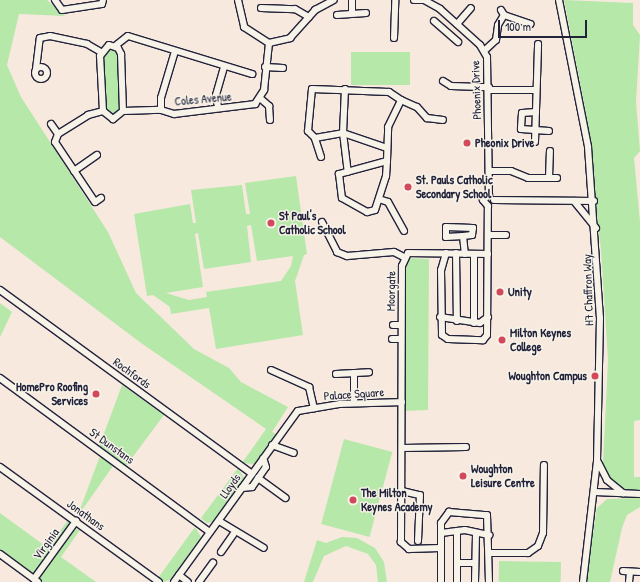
<!DOCTYPE html>
<html>
<head>
<meta charset="utf-8">
<style>
	body { margin:0 }
	#map { position:relative; width:640px; height:582px; overflow:hidden; background:#f8e9df; font-family:"Patrick Hand",sans-serif }
	div>[style] { position:absolute }
	[style*='--x'] { left:calc(var(--x)*1px); top:calc(var(--y)*1px); width:calc(var(--w)*1px); rotate:calc(var(--a)*1deg) }
	.green>* { inset:0; background:#b6e8a9; transform-origin:0 0 }
	.roads { filter:drop-shadow(1px 0 #22223b) drop-shadow(-1px 0 #22223b) drop-shadow(0 1px #22223b) drop-shadow(0 -1px #22223b) }
	.minor>* { height:6px; margin:-3px; padding:0 3px; transform-origin:3px; border-radius:3px; background:#f7f3e8 }
	.minor>.ring { margin:-3px; padding:0; box-sizing:content-box; background:none; border:6px solid #f7f3e8; border-radius:50% }
	.dots>* { width:11px; height:11px; translate:-50% -50%; box-sizing:border-box; border:2px solid #f7f3e8; border-radius:50% }
	span { translate:-50% -50%; white-space:nowrap; text-align:center; line-height:1.15; -webkit-text-stroke:3px #f7f3e8; paint-order:stroke }
	.street-label { font-size:12px; color:#22223b }
	.poi-label { font-size:12px; color:#22223b; font-weight:700 }
	.left { translate:0 -50%; text-align:left }
	.right { translate:-100% -50%; text-align:right }
	.scale { position:absolute; left:498px; top:20px; width:89px; height:18px; box-sizing:border-box; border:2px solid #22223b; border-top:0; padding-left:5px; font-size:12px; line-height:14px; white-space:nowrap; color:#22223b; -webkit-text-stroke:3px #f7f3e8; paint-order:stroke }
</style>
</head>
<body>
<div id="map">
	<div class="green">
		<div style="clip-path:polygon(0 0,47px 0,65px 16px,19px 14px,7px 65px,21px 97px,108px 232px,136px 293px,194px 349px,229px 368px,241px 382px,288px 407px,272px 432px,276px 434px,254px 464px,242px 463px,266px 429px,141px 343px,0 237px)"></div>
		<div style="clip-path:polygon(564px 0,633px 3px,633px 25px,640px 35px,636px 102px,640px 151px,634px 158px,640px 222px,640px 420px,634px 421px,634px 477px,640px 477px,640px 490px,623px 490px,610px 481px,603px 465px,608px 360px,601px 250px,585px 108px)"></div>
		<div style="clip-path:polygon(109px 47px,118px 54px,120px 108px,114px 116px,105px 110px,103px 56px)"></div>
		<div style="left:351px;top:52px;width:59px;height:33px"></div>
		<div style="clip-path:polygon(evenodd,296px 176px,307px 254px,304px 255px,295px 281px,303px 335px,216px 349px,209px 308px,171px 314px,170px 307px,153px 295px,147px 296px,134px 214px,190px 204px,193px 223px,196px 223px,191px 190px,242px 185px,246px 214px,250px 214px,245px 183px,296px 176px,251px 225px,257px 261px,293px 256px,291px 266px,281px 281px,206px 292px,207px 297px,189px 300px,166px 293px,203px 287px,195px 234px,198px 233px,204px 269px,251px 262px,247px 226px,251px 225px)"></div>
		<div style="clip-path:polygon(410px 258px,429px 259px,428px 410px,404px 411px,405px 274px,406px 261px)"></div>
		<div style="clip-path:polygon(0 303px,12px 312px,0 337px)"></div>
		<div style="clip-path:polygon(122px 385px,164px 415px,126px 466px,99px 447px)"></div>
		<div style="left:344px;top:439px;width:50px;height:88px;rotate:15deg"></div>
		<div style="clip-path:polygon(100px 456px,113px 466px,80px 513px,79px 512px)"></div>
		<div style="clip-path:polygon(238px 468px,244px 478px,212px 522px,207px 523px,201px 518px)"></div>
		<div style="clip-path:polygon(640px 498px,640px 507px,627px 515px,622px 528px,610px 582px,585px 582px,597px 508px,607px 499px)"></div>
		<div style="clip-path:polygon(0 513px,48px 548px,68px 520px,70px 526px,36px 573px,31px 574px,0 551px)"></div>
		<div style="clip-path:polygon(195px 527px,201px 537px,170px 580px,164px 582px,158px 578px)"></div>
		<div style="clip-path:polygon(76px 529px,80px 530px,61px 557px,96px 582px,42px 582px,40px 576px)"></div>
		<div style="clip-path:polygon(342px 537px,357px 538px,375px 548px,384px 562px,387px 582px,378px 582px,376px 565px,368px 554px,346px 546px,324px 556px,313px 582px,304px 582px,317px 540px,326px 543px)"></div>
		<div style="left:499px;top:561px;width:62px;height:21px;rotate:1deg"></div>
	</div>
	<div class="roads">
		<div class="minor">
			<div style="--x:55;--y:0;--w:12;--a:55"></div>
			<div style="--x:62;--y:10;--w:40;--a:-8.5"></div>
			<div style="--x:102;--y:4;--w:4;--a:-76"></div>
			<div style="--x:238;--y:0;--w:28;--a:77"></div>
			<div style="--x:244;--y:27;--w:30;--a:33"></div>
			<div style="--x:269;--y:43;--w:22;--a:-13"></div>
			<div style="--x:290;--y:38;--w:38;--a:-48"></div>
			<div style="--x:315;--y:10;--w:21;--a:-28"></div>
			<div style="--x:352;--y:0;--w:13;--a:90"></div>
			<div style="--x:414;--y:0;--w:10;--a:0"></div>
			<div style="--x:424;--y:0;--w:18;--a:29"></div>
			<div style="--x:440;--y:9;--w:54;--a:42"></div>
			<div style="--x:480;--y:45;--w:14;--a:60"></div>
			<div style="--x:487;--y:57;--w:138;--a:89.2"></div>
			<div style="--x:559;--y:0;--w:150;--a:78.8"></div>
			<div style="--x:588;--y:147;--w:171;--a:86"></div>
			<div style="--x:600;--y:318;--w:143;--a:91.2"></div>
			<div style="--x:597;--y:461;--w:122;--a:96.6"></div>
			<div style="--x:261;--y:8;--w:34;--a:2"></div>
			<div style="--x:295;--y:9;--w:16;--a:30"></div>
			<div style="--x:501;--y:10;--w:6;--a:59"></div>
			<div style="--x:504;--y:15;--w:28;--a:19"></div>
			<div style="--x:337;--y:15;--w:29;--a:-4"></div>
			<div style="--x:434;--y:21;--w:32;--a:41"></div>
			<div style="--x:457;--y:24;--w:21;--a:-49"></div>
			<div style="--x:394;--y:38;--w:38;--a:-88"></div>
			<div style="--x:109;--y:45;--w:9;--a:18"></div>
			<div style="--x:118;--y:48;--w:7;--a:63"></div>
			<div style="--x:121;--y:54;--w:57;--a:88"></div>
			<div style="--x:123;--y:111;--w:13;--a:141"></div>
			<div style="--x:113;--y:119;--w:13;--a:-141"></div>
			<div style="--x:103;--y:111;--w:55;--a:-93.1"></div>
			<div style="--x:100;--y:56;--w:14;--a:-51"></div>
			<div style="--x:115;--y:46;--w:16;--a:-38"></div>
			<div style="--x:128;--y:36;--w:130;--a:17"></div>
			<div style="--x:484;--y:51;--w:16;--a:-43"></div>
			<div style="--x:496;--y:40;--w:15;--a:-82"></div>
			<div style="--x:498;--y:25;--w:12;--a:-59"></div>
			<div style="--x:265;--y:67;--w:18;--a:3"></div>
			<div class="ring" style="left:35px;top:67px;width:6px;height:6px"></div>
			<div style="--x:36;--y:69;--w:31;--a:-83"></div>
			<div style="--x:40;--y:38;--w:10;--a:-11"></div>
			<div style="--x:50;--y:36;--w:38;--a:12"></div>
			<div style="--x:87;--y:44;--w:16;--a:30"></div>
			<div style="--x:443;--y:81;--w:9;--a:32"></div>
			<div style="--x:451;--y:86;--w:38;--a:2"></div>
			<div style="--x:345;--y:89;--w:44;--a:92.6"></div>
			<div style="--x:343;--y:133;--w:39;--a:83"></div>
			<div style="--x:489;--y:90;--w:47;--a:0"></div>
			<div style="--x:261;--y:99;--w:11;--a:41"></div>
			<div style="--x:269;--y:106;--w:14;--a:86"></div>
			<div style="--x:218;--y:107;--w:12;--a:-99"></div>
			<div style="--x:216;--y:95;--w:29;--a:-74"></div>
			<div style="--x:161;--y:110;--w:12;--a:-90"></div>
			<div style="--x:161;--y:98;--w:49;--a:-73.4"></div>
			<div style="--x:123;--y:111;--w:38;--a:-2"></div>
			<div style="--x:161;--y:110;--w:14;--a:17"></div>
			<div style="--x:174;--y:114;--w:82;--a:-7"></div>
			<div style="--x:255;--y:104;--w:17;--a:-57"></div>
			<div style="--x:264;--y:90;--w:47;--a:-83.9"></div>
			<div style="--x:536;--y:112;--w:14;--a:176"></div>
			<div style="--x:522;--y:113;--w:16;--a:94"></div>
			<div style="--x:521;--y:129;--w:28;--a:4"></div>
			<div style="--x:51;--y:124;--w:12;--a:55"></div>
			<div style="--x:315;--y:138;--w:28;--a:-10"></div>
			<div style="--x:343;--y:133;--w:46;--a:18.8"></div>
			<div style="--x:535;--y:142;--w:98;--a:-88.2"></div>
			<div style="--x:321;--y:157;--w:20;--a:-108"></div>
			<div style="--x:315;--y:138;--w:10;--a:-135"></div>
			<div style="--x:308;--y:131;--w:42;--a:-84.6"></div>
			<div style="--x:312;--y:89;--w:77;--a:2.2"></div>
			<div style="--x:389;--y:92;--w:14;--a:34"></div>
			<div style="--x:387;--y:161;--w:50;--a:164.8"></div>
			<div style="--x:339;--y:174;--w:24;--a:83"></div>
			<div style="--x:342;--y:198;--w:29;--a:29"></div>
			<div style="--x:367;--y:212;--w:8;--a:-14"></div>
			<div style="--x:375;--y:210;--w:36;--a:-72"></div>
			<div style="--x:386;--y:176;--w:15;--a:-86"></div>
			<div style="--x:387;--y:161;--w:34;--a:-88"></div>
			<div style="--x:388;--y:127;--w:30;--a:-64"></div>
			<div style="--x:401;--y:100;--w:17;--a:24"></div>
			<div style="--x:417;--y:107;--w:15;--a:48"></div>
			<div style="--x:427;--y:118;--w:16;--a:7"></div>
			<div style="--x:74;--y:171;--w:28;--a:-35"></div>
			<div style="--x:489;--y:171;--w:22;--a:0"></div>
			<div style="--x:511;--y:171;--w:18;--a:22"></div>
			<div style="--x:528;--y:178;--w:29;--a:0"></div>
			<div style="--x:549;--y:178;--w:27;--a:-88"></div>
			<div style="--x:101;--y:198;--w:7;--a:146"></div>
			<div style="--x:95;--y:202;--w:72;--a:-123.7"></div>
			<div style="--x:55;--y:142;--w:9;--a:-69"></div>
			<div style="--x:58;--y:134;--w:36;--a:-32"></div>
			<div style="--x:88;--y:115;--w:16;--a:-15"></div>
			<div style="--x:379;--y:199;--w:9;--a:18"></div>
			<div style="--x:388;--y:202;--w:33;--a:61"></div>
			<div style="--x:494;--y:200;--w:100;--a:0.6"></div>
			<div style="--x:574;--y:201;--w:35;--a:51"></div>
			<div style="--x:488;--y:206;--w:8;--a:-130"></div>
			<div style="--x:483;--y:200;--w:8;--a:-40"></div>
			<div style="--x:322;--y:222;--w:34;--a:63"></div>
			<div style="--x:337;--y:252;--w:11;--a:22"></div>
			<div style="--x:347;--y:256;--w:47;--a:-4.9"></div>
			<div style="--x:394;--y:252;--w:11;--a:27"></div>
			<div style="--x:488;--y:235;--w:18;--a:0"></div>
			<div style="--x:463;--y:236;--w:9;--a:-6"></div>
			<div style="--x:472;--y:235;--w:7;--a:-82"></div>
			<div style="--x:473;--y:228;--w:27;--a:-178"></div>
			<div style="--x:446;--y:227;--w:10;--a:90"></div>
			<div style="--x:446;--y:237;--w:17;--a:-3"></div>
			<div style="--x:463;--y:236;--w:18;--a:84"></div>
			<div style="--x:446;--y:253;--w:18;--a:106"></div>
			<div style="--x:441;--y:270;--w:65;--a:89.1"></div>
			<div style="--x:442;--y:335;--w:7;--a:34"></div>
			<div style="--x:448;--y:339;--w:35;--a:2"></div>
			<div style="--x:483;--y:340;--w:6;--a:-51"></div>
			<div style="--x:487;--y:335;--w:129;--a:-89.6"></div>
			<div style="--x:456;--y:253;--w:68;--a:89.2"></div>
			<div style="--x:474;--y:254;--w:69;--a:90"></div>
			<div style="--x:0;--y:290;--w:312;--a:36.1"></div>
			<div style="--x:440;--y:317;--w:40;--a:8.5"></div>
			<div style="--x:480;--y:323;--w:10;--a:-37"></div>
			<div style="--x:393;--y:325;--w:8;--a:0"></div>
			<div style="--x:392;--y:339;--w:9;--a:0"></div>
			<div style="--x:271;--y:370;--w:42;--a:24.1"></div>
			<div style="--x:309;--y:387;--w:22;--a:77"></div>
			<div style="--x:354;--y:373;--w:30;--a:90"></div>
			<div style="--x:336;--y:374;--w:33;--a:-3"></div>
			<div style="--x:0;--y:378;--w:260;--a:36.3"></div>
			<div style="--x:272;--y:445;--w:23;--a:20"></div>
			<div style="--x:402;--y:448;--w:64;--a:-0.9"></div>
			<div style="--x:598;--y:462;--w:20;--a:63"></div>
			<div style="--x:607;--y:480;--w:21;--a:39"></div>
			<div style="--x:0;--y:467;--w:196;--a:35.9"></div>
			<div style="--x:258;--y:478;--w:34;--a:36"></div>
			<div style="--x:242;--y:488;--w:10;--a:-6"></div>
			<div style="--x:252;--y:487;--w:24;--a:-55"></div>
			<div style="--x:266;--y:467;--w:9;--a:-108"></div>
			<div style="--x:402;--y:491;--w:18;--a:13"></div>
			<div style="--x:420;--y:495;--w:46;--a:92.5"></div>
			<div style="--x:595;--y:492;--w:45;--a:2.5"></div>
			<div style="--x:219;--y:521;--w:52;--a:31"></div>
			<div style="--x:457;--y:531;--w:51;--a:90"></div>
			<div style="--x:441;--y:533;--w:24;--a:-7"></div>
			<div style="--x:465;--y:530;--w:25;--a:12"></div>
			<div style="--x:440;--y:548;--w:31;--a:178"></div>
			<div style="--x:409;--y:549;--w:11;--a:-139"></div>
			<div style="--x:401;--y:542;--w:276;--a:-89.8"></div>
			<div style="--x:402;--y:266;--w:14;--a:-65"></div>
			<div style="--x:408;--y:253;--w:80;--a:0.7"></div>
			<div style="--x:221;--y:552;--w:24;--a:-55"></div>
			<div style="--x:489;--y:553;--w:39;--a:0"></div>
			<div style="--x:528;--y:553;--w:12;--a:-35"></div>
			<div style="--x:538;--y:546;--w:14;--a:-69"></div>
			<div style="--x:543;--y:533;--w:68;--a:-89.2"></div>
			<div style="--x:0;--y:554;--w:47;--a:36.4"></div>
			<div style="--x:457;--y:563;--w:18;--a:0"></div>
			<div style="--x:623;--y:571;--w:17;--a:3"></div>
			<div style="--x:179;--y:575;--w:11;--a:38"></div>
			<div style="--x:34;--y:579;--w:72;--a:-54.1"></div>
			<div style="--x:174;--y:582;--w:211;--a:-54.1"></div>
			<div style="--x:298;--y:411;--w:43;--a:-9.5"></div>
			<div style="--x:340;--y:404;--w:62;--a:-1.8"></div>
			<div style="--x:199;--y:582;--w:24;--a:-54"></div>
			<div style="--x:441;--y:582;--w:59;--a:-90"></div>
			<div style="--x:441;--y:523;--w:14;--a:-54"></div>
			<div style="--x:449;--y:512;--w:38;--a:5"></div>
			<div style="--x:487;--y:515;--w:67;--a:88.3"></div>
			<div style="--x:475;--y:582;--w:49;--a:-88.8"></div>
			<div style="--x:629;--y:582;--w:10;--a:-84"></div>
		</div>
	</div>
	<div class="dots">
		<div style="left:467px;top:143px;background:#d1495b"></div>
		<div style="left:408px;top:187px;background:#d1495b"></div>
		<div style="left:271px;top:223px;background:#d1495b"></div>
		<div style="left:500px;top:292px;background:#d1495b"></div>
		<div style="left:502px;top:340px;background:#d1495b"></div>
		<div style="left:595px;top:376px;background:#d1495b"></div>
		<div style="left:96px;top:394px;background:#d1495b"></div>
		<div style="left:463px;top:476px;background:#d1495b"></div>
		<div style="left:353px;top:500px;background:#d1495b"></div>
	</div>
	<div class="street-label">
		<span style="left:476px;top:90px;rotate:-92deg">Phoenix Drive</span>
		<span style="left:203px;top:99px;rotate:-5deg">Coles Avenue</span>
		<span style="left:588px;top:290px;rotate:-92deg">H7 Chaffron Way</span>
		<span style="left:391px;top:291px;rotate:-89deg">Moorgate</span>
		<span style="left:132px;top:373px;rotate:36deg">Rochfords</span>
		<span style="left:354px;top:394px;rotate:-4deg">Palace Square</span>
		<span style="left:112px;top:446px;rotate:36deg">St Dunstans</span>
		<span style="left:230px;top:486px;rotate:-55deg">Lloyds</span>
		<span style="left:86px;top:515px;rotate:36deg">Jonathans</span>
		<span style="left:46px;top:544px;rotate:-54deg">Virginia</span>
	</div>
	<div class="poi-label">
		<span class="left" style="left:475px;top:143px">Pheonix Drive</span>
		<span class="left" style="left:416px;top:187px">St. Pauls Catholic<br>Secondary School</span>
		<span class="left" style="left:279px;top:223px">St Paul's<br>Catholic School</span>
		<span class="left" style="left:508px;top:292px">Unity</span>
		<span class="left" style="left:510px;top:340px">Milton Keynes<br>College</span>
		<span class="right" style="left:587px;top:376px">Woughton Campus</span>
		<span class="right" style="left:88px;top:394px">HomePro Roofing<br>Services</span>
		<span class="left" style="left:471px;top:476px">Woughton<br>Leisure Centre</span>
		<span class="left" style="left:361px;top:500px">The Milton<br>Keynes Academy</span>
	</div>
	<div class="scale">100 m</div>
</div>
</body>
</html>
